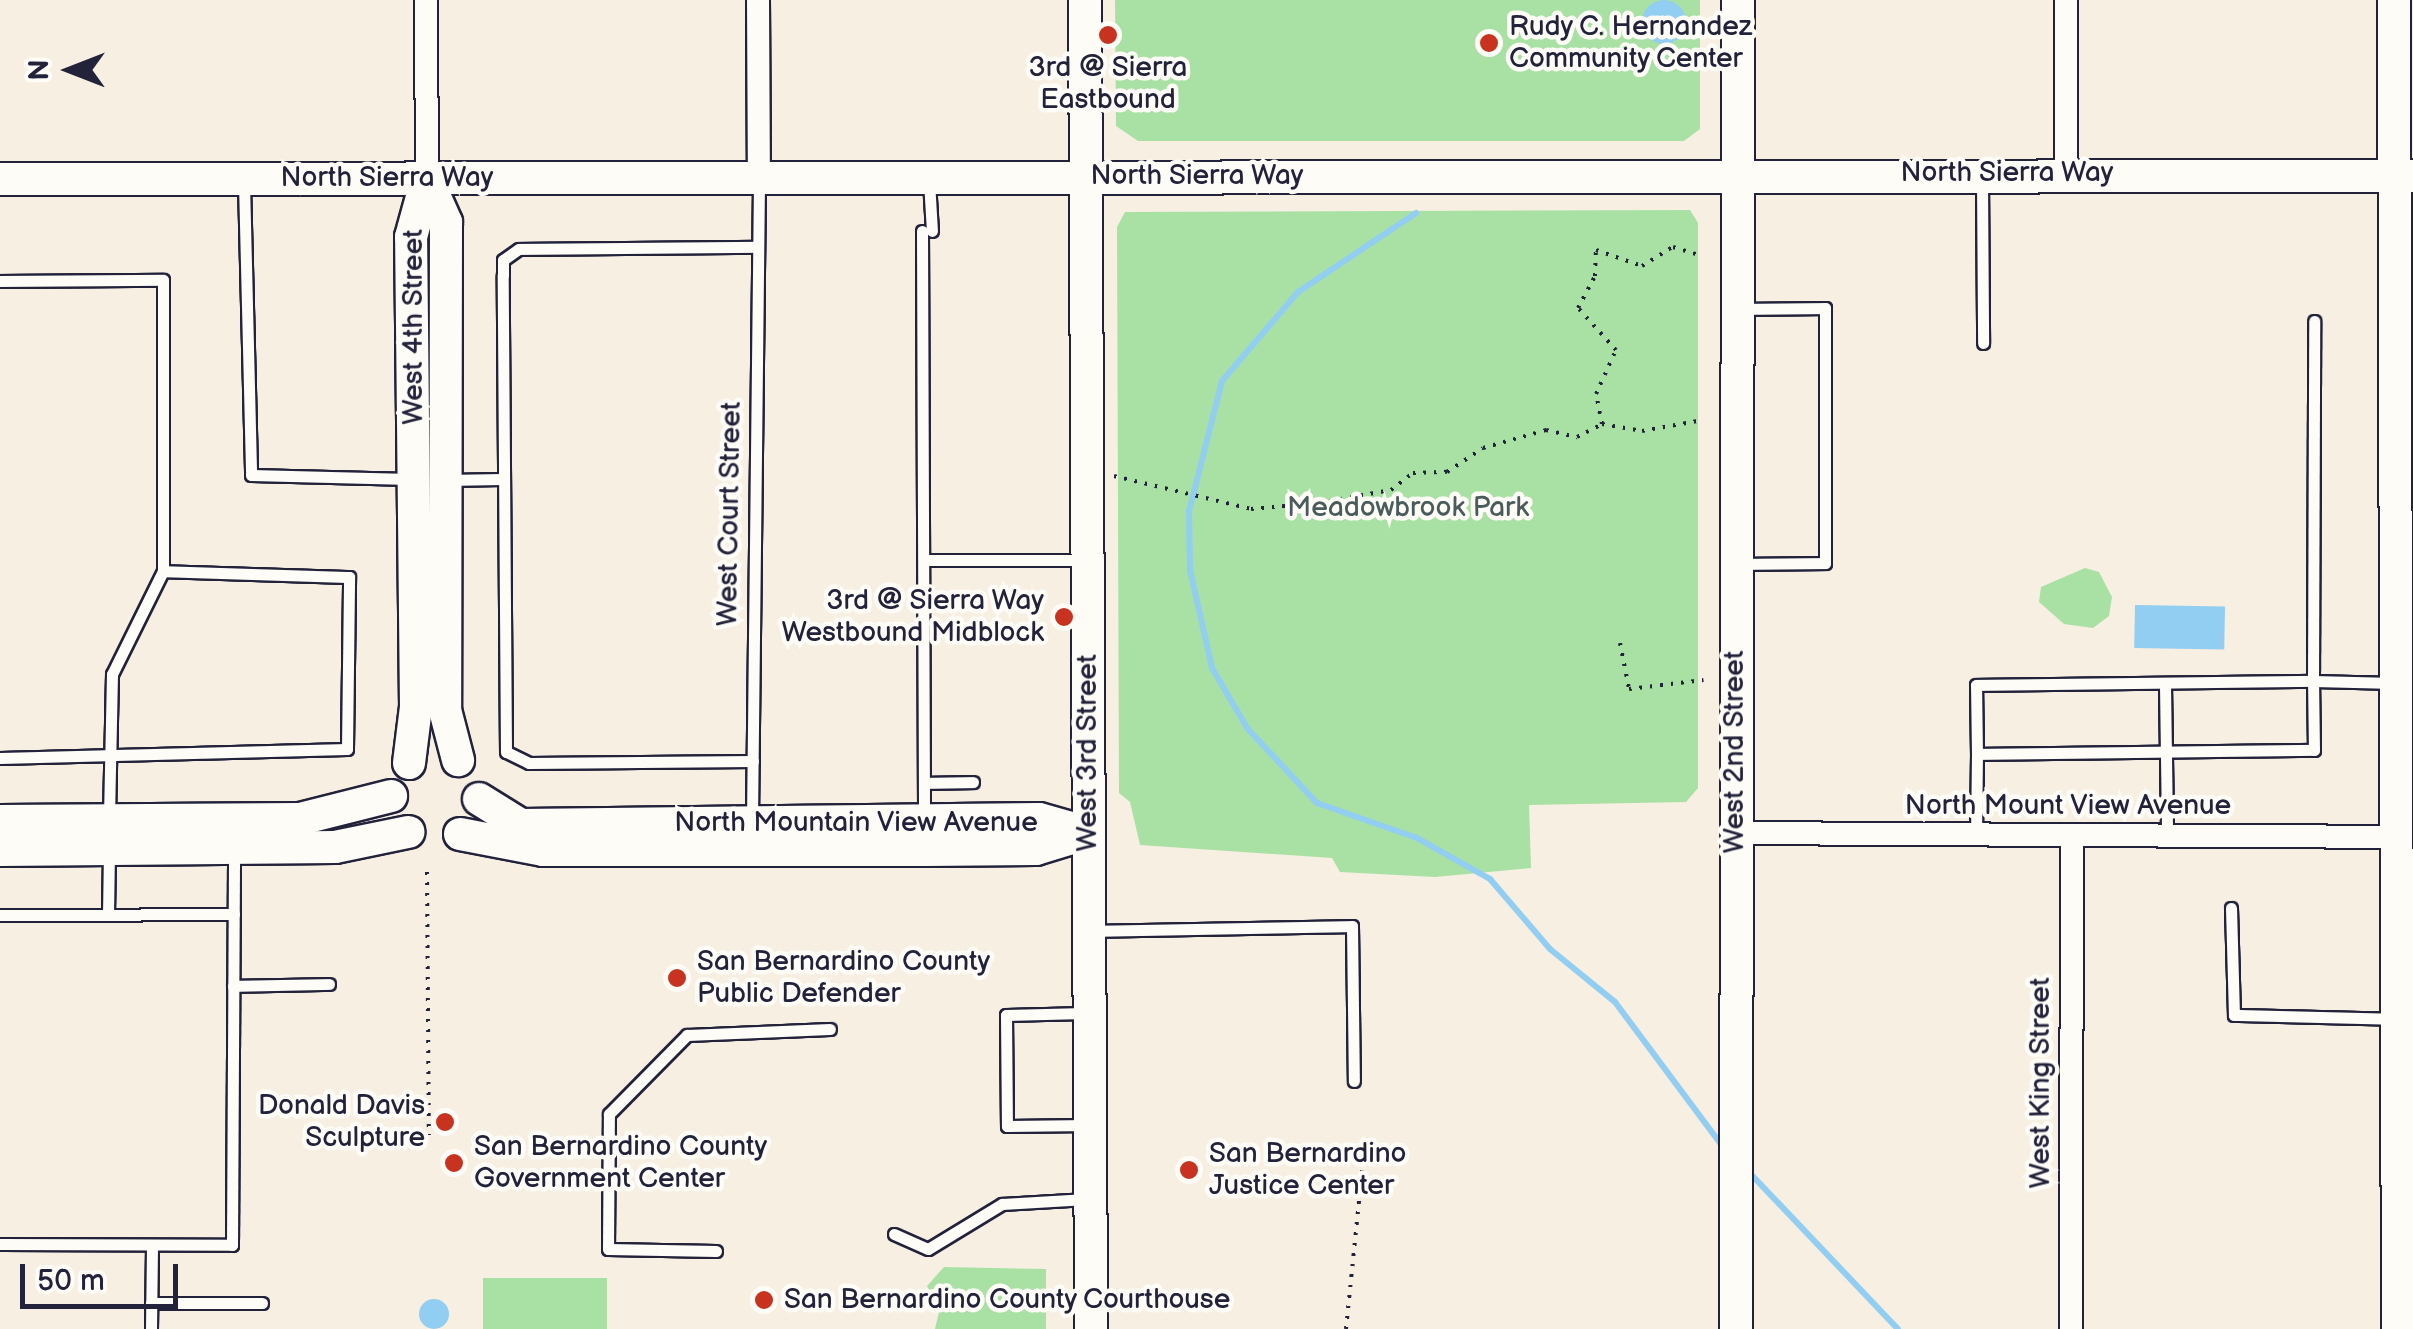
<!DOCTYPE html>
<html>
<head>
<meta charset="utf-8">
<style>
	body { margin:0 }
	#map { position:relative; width:2413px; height:1329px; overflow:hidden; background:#f6efe2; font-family:"Balsamiq Sans",sans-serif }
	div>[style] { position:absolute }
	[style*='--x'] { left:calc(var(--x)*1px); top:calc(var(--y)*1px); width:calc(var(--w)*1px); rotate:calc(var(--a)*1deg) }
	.green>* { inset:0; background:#a9e1a5; transform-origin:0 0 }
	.water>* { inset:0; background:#92cdf2; transform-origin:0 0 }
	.round { border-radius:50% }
	.stream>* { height:6px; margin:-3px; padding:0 3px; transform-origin:3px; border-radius:3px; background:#92cdf2 }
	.path>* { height:4px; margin-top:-2px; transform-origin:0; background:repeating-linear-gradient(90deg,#22223b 0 2.5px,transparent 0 10.5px) }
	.roads { filter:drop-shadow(2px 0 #22223b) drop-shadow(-2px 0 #22223b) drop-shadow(0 2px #22223b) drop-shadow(0 -2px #22223b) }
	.lane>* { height:11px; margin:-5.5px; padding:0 5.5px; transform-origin:5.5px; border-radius:5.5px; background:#fdfcf7 }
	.street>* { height:22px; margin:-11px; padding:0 11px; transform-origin:11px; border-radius:11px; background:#fdfcf7 }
	.secondary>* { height:32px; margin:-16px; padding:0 16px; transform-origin:16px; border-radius:16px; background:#fdfcf7 }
	.dots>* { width:28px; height:28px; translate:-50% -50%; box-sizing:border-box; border:5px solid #fdfcf7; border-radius:50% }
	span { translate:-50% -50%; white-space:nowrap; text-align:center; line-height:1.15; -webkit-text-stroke:9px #fdfcf7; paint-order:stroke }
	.poi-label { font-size:28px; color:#22223b }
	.left { translate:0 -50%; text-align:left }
	.right { translate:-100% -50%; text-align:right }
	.street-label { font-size:28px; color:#22223b }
	.park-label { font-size:28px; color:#4a5b5b }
	.north { position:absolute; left:20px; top:20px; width:100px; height:100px; -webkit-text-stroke:8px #fdfcf7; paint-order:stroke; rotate:270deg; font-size:28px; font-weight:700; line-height:40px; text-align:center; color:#22223b }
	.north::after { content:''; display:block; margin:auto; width:35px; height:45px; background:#22223b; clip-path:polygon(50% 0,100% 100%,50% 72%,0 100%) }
	.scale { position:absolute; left:20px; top:1264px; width:158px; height:45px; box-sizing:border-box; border:5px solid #22223b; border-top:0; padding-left:12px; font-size:30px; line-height:35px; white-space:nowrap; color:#22223b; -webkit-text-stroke:8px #fdfcf7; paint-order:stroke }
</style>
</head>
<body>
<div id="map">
	<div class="green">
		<div style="clip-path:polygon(1115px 0,1700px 0,1700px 129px,1684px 141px,1138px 141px,1116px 126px)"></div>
		<div style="clip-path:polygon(1690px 210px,1698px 223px,1698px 788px,1686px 802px,1529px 805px,1531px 868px,1435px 877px,1340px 872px,1332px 858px,1140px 845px,1130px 802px,1119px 793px,1117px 227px,1125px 212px)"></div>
		<div style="clip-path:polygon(2085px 568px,2099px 572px,2112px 597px,2109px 616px,2093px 628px,2064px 624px,2039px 602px,2041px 587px)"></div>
		<div style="clip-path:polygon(944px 1267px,1046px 1269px,1046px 1329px,935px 1329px,939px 1312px,927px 1286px)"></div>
		<div style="left:607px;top:1278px;width:51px;height:124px;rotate:90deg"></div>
	</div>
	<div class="water">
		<div class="round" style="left:1642px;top:0;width:44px;height:44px"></div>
		<div style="left:2135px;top:605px;width:90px;height:43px;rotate:1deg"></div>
		<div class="round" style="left:419px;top:1299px;width:30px;height:30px"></div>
	</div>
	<div class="stream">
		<div style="--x:1416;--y:213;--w:142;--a:146.2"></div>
		<div style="--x:1298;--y:292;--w:117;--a:130.5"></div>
		<div style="--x:1222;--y:381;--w:134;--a:104.2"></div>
		<div style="--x:1189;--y:511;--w:59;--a:89"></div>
		<div style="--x:1190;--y:570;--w:100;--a:77.3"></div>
		<div style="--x:1212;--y:668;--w:69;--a:59.7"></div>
		<div style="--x:1247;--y:728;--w:103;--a:47"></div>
		<div style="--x:1317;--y:803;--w:106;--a:19.3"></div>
		<div style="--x:1417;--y:838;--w:84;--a:29.3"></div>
		<div style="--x:1490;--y:879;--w:92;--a:49.4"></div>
		<div style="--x:1550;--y:949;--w:84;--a:39.2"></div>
		<div style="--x:1615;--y:1002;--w:182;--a:53.3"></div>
		<div style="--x:1747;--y:1170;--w:219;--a:46.5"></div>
	</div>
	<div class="path">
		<div style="--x:1602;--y:424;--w:31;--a:-101"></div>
		<div style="--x:1596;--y:394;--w:48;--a:-65.6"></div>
		<div style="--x:1616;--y:350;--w:57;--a:-132.1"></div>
		<div style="--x:1578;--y:308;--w:36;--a:-62"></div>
		<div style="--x:1595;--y:276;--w:26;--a:-88"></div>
		<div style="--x:1596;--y:250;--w:49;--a:19.2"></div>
		<div style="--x:1642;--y:266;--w:36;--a:-32"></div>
		<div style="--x:1673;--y:247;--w:31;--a:17"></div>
		<div style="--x:1114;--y:476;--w:141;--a:13.5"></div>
		<div style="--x:1251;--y:509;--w:68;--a:-5"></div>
		<div style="--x:1319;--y:503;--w:73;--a:-10.2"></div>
		<div style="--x:1391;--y:490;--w:28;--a:-38"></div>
		<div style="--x:1413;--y:473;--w:34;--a:-2"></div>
		<div style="--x:1447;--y:472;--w:43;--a:-33.7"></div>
		<div style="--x:1483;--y:448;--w:66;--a:-15.9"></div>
		<div style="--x:1546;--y:430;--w:32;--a:13"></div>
		<div style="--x:1577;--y:437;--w:28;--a:-27"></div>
		<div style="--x:1602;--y:424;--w:41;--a:9.9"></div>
		<div style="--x:1642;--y:431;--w:62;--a:-10.2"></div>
		<div style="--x:1620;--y:643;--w:47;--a:78.9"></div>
		<div style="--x:1629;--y:689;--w:75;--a:-6.9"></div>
		<div style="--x:427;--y:872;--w:263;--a:89.6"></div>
		<div style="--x:1346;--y:1329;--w:188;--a:-84.2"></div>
		<div style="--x:1365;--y:1142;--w:8;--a:-14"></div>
	</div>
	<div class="roads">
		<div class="lane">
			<div style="--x:929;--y:181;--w:50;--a:86.6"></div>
			<div style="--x:1982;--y:181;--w:162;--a:89.6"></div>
			<div style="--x:244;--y:183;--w:292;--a:88.6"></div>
			<div style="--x:251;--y:475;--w:159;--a:1.4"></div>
			<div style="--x:922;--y:231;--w:586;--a:89.8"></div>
			<div style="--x:0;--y:281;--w:163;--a:-0.4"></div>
			<div style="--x:163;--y:280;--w:291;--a:90"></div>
			<div style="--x:163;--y:571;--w:115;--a:116.3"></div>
			<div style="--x:112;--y:674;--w:142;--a:91.2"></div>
			<div style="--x:446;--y:480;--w:56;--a:-1"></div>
			<div style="--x:924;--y:560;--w:161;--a:0"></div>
			<div style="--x:1739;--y:564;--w:86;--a:-0.7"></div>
			<div style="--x:1825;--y:563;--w:255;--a:-90"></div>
			<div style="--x:1825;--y:308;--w:85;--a:179.3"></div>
			<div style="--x:2165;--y:685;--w:152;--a:89.2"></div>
			<div style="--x:1977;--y:754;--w:69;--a:-90.8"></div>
			<div style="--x:1976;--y:685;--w:337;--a:-0.7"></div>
			<div style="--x:2313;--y:681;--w:360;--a:-89.8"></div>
			<div style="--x:0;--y:758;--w:347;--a:-1.5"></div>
			<div style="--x:347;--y:749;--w:172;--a:-89.3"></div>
			<div style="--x:349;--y:577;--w:186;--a:-178.2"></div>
			<div style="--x:753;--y:761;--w:224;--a:179.5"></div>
			<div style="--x:529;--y:763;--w:25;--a:-154"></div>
			<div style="--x:506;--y:752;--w:477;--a:-90.4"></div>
			<div style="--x:503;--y:275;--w:15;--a:-90"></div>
			<div style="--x:503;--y:260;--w:19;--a:-35"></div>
			<div style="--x:519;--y:249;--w:239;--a:-0.5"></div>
			<div style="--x:925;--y:783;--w:48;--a:-1.2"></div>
			<div style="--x:752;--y:819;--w:637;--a:-89.37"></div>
			<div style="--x:1976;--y:836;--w:82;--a:-89.3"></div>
			<div style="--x:1977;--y:754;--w:337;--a:-0.7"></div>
			<div style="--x:2314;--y:750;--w:69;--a:-90.8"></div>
			<div style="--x:2313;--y:681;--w:82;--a:1.4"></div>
			<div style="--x:2231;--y:908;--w:107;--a:88.4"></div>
			<div style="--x:2234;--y:1015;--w:162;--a:1.4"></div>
			<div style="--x:0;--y:915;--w:234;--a:-0.2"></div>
			<div style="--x:108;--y:915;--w:61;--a:-89.1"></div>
			<div style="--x:1092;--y:931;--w:260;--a:-1.1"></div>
			<div style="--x:1352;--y:926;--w:155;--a:89.3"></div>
			<div style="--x:233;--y:986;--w:96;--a:-1.2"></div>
			<div style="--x:1084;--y:1013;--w:78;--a:178.5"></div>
			<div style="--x:1006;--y:1015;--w:111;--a:89.5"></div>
			<div style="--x:1007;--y:1126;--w:82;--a:-0.7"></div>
			<div style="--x:894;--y:1234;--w:37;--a:24"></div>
			<div style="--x:928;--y:1249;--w:87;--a:-31.3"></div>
			<div style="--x:1002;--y:1204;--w:85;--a:-3.4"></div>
			<div style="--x:0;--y:1244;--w:232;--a:0.2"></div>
			<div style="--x:232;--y:1245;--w:393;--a:-89.7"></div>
			<div style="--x:716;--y:1251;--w:108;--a:-178.9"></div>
			<div style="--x:608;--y:1249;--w:135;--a:-89.6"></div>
			<div style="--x:609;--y:1114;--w:111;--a:-45.4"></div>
			<div style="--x:687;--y:1035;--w:143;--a:-2.4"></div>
			<div style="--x:151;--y:1303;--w:111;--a:0"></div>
			<div style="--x:151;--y:1329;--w:84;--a:-89.3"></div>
		</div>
		<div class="street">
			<div style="--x:426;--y:0;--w:179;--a:89.7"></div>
			<div style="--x:758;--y:0;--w:178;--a:89.7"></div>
			<div style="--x:2066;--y:0;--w:172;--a:90"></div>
			<div style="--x:1734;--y:833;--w:667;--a:0.34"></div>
			<div style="--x:2071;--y:1329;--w:492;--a:-89.9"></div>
		</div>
		<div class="secondary">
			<div style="--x:1085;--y:0;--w:1329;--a:89.74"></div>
			<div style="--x:2394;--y:0;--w:1329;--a:89.83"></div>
			<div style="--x:0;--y:179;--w:2413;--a:-0.07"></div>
			<div style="--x:427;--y:179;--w:47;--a:66.2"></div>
			<div style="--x:446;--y:222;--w:488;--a:90.1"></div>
			<div style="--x:445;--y:710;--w:52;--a:75.4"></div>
			<div style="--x:409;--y:763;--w:56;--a:-82.9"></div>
			<div style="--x:416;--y:707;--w:470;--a:-90.6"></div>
			<div style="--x:411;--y:237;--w:60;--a:-74.6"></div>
			<div style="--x:479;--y:799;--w:49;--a:31.8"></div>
			<div style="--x:521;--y:825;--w:518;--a:-0.66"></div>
			<div style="--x:1039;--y:819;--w:51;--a:15.9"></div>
			<div style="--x:0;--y:821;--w:300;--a:-0.4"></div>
			<div style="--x:300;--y:819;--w:94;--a:-14.2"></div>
			<div style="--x:460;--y:834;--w:85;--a:10.9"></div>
			<div style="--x:543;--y:850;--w:382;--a:0"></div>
			<div style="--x:925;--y:850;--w:111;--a:-0.5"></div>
			<div style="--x:1036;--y:849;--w:54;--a:-17.1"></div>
			<div style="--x:0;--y:850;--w:335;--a:-0.5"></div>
			<div style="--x:335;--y:847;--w:75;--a:-11.6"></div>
			<div style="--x:1736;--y:1329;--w:1329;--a:-89.91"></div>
		</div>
	</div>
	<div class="dots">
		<div style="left:1108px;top:35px;background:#c8321e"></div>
		<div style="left:1489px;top:43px;background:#c8321e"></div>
		<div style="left:1064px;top:617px;background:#c8321e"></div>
		<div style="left:677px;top:978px;background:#c8321e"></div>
		<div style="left:445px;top:1122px;background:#c8321e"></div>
		<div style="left:454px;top:1163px;background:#c8321e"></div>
		<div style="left:1189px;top:1170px;background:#c8321e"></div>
		<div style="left:764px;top:1300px;background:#c8321e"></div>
	</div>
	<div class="poi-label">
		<span class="left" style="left:1509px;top:43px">Rudy C. Hernandez<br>Community Center</span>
		<span style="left:1108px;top:84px">3rd @ Sierra<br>Eastbound</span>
		<span class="right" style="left:1044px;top:617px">3rd @ Sierra Way<br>Westbound Midblock</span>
		<span class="left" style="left:697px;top:978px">San Bernardino County<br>Public Defender</span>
		<span class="right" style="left:425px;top:1122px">Donald Davis<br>Sculpture</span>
		<span class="left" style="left:474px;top:1163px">San Bernardino County<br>Government Center</span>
		<span class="left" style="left:1209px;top:1170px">San Bernardino<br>Justice Center</span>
		<span class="left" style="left:784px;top:1300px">San Bernardino County Courthouse</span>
	</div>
	<div class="street-label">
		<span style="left:2007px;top:173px">North Sierra Way</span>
		<span style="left:1197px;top:176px">North Sierra Way</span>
		<span style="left:387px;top:178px">North Sierra Way</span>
		<span style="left:414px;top:327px;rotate:-90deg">West 4th Street</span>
		<span style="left:730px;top:514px;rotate:-89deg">West Court Street</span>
		<span style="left:1735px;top:752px;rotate:-90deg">West 2nd Street</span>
		<span style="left:1088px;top:753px;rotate:-90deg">West 3rd Street</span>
		<span style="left:2068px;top:806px">North Mount View Avenue</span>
		<span style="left:856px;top:823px">North Mountain View Avenue</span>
		<span style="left:2041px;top:1083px;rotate:-90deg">West King Street</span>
	</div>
	<div class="park-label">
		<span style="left:1408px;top:508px">Meadowbrook Park</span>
	</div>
	<div class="north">N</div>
	<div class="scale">50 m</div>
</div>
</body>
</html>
